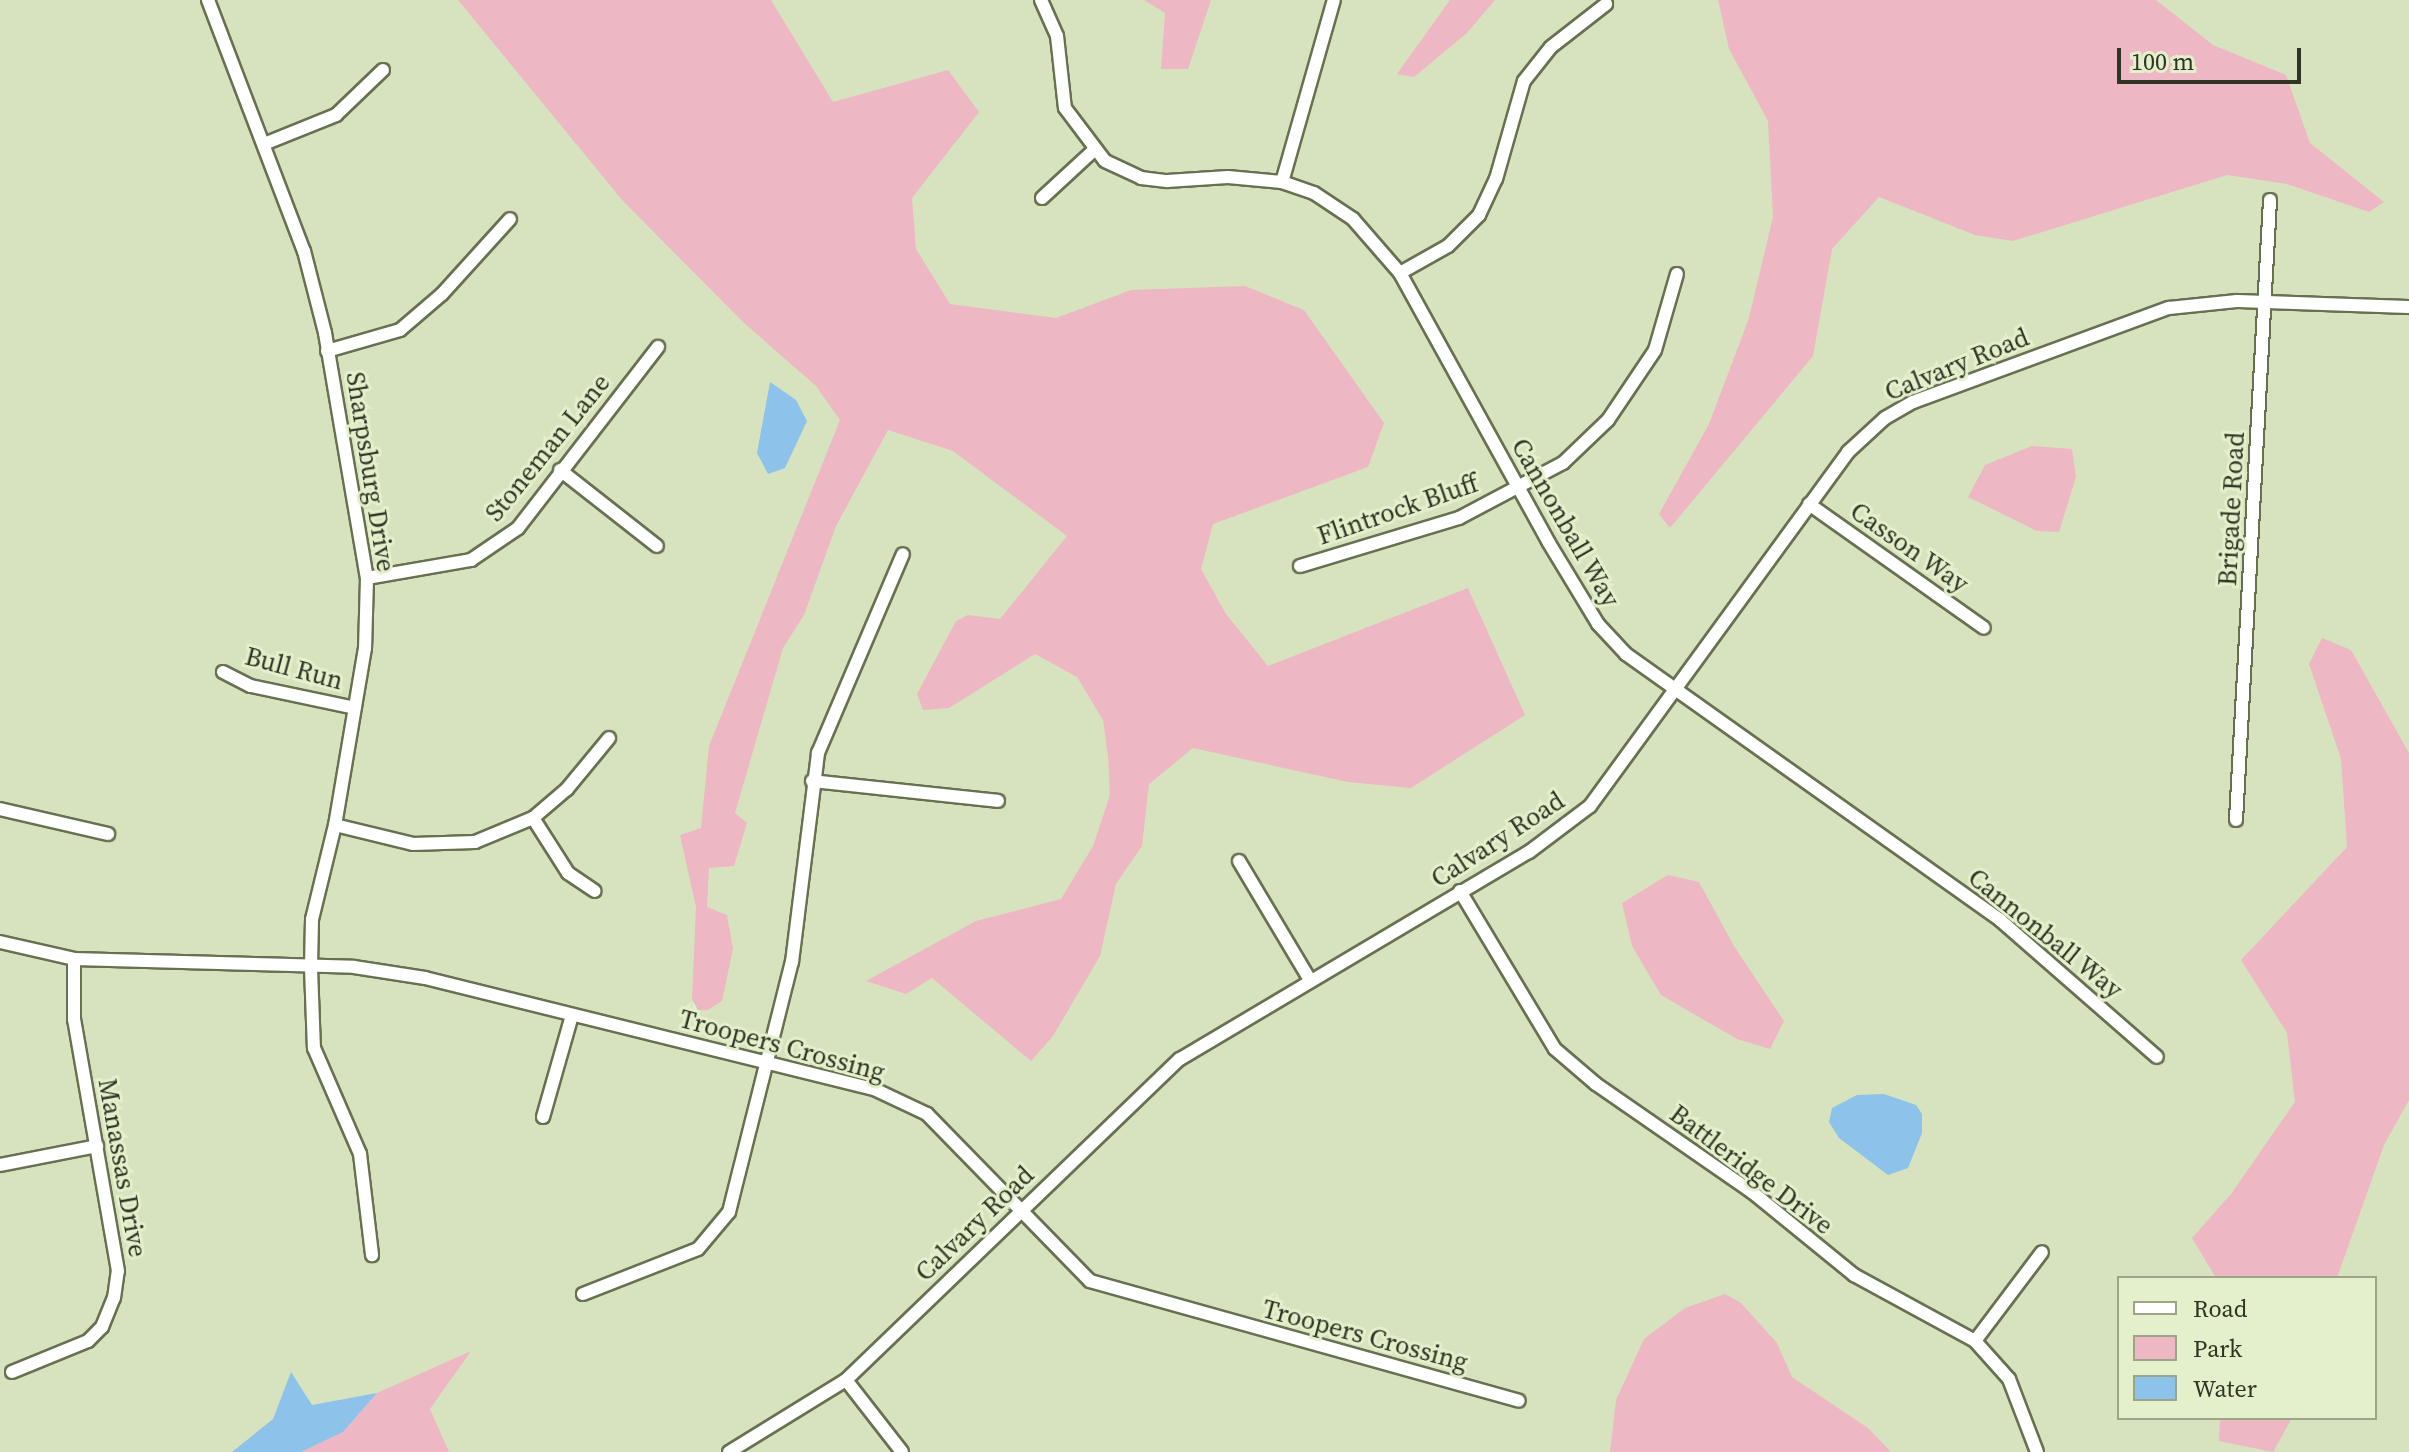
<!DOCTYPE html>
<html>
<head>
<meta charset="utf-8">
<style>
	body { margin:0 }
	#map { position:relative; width:2409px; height:1452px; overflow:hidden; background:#d7e3be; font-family:"Source Serif 4",serif }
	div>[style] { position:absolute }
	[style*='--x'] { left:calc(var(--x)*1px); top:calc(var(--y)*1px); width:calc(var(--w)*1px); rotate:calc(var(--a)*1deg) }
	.green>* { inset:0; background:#edb7c4 }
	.water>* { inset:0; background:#8dc2eb }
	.roads { filter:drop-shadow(2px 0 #677151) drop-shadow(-2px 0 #677151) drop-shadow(0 2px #677151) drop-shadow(0 -2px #677151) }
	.street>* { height:12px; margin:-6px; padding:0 6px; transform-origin:6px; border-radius:6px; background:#fff }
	span { translate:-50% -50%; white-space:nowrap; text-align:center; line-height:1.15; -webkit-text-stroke:6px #e4f0cb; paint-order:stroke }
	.street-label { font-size:26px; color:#2f3425 }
	.legend { position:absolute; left:2117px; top:1276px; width:260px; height:144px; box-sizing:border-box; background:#e4f0cb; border:2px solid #9ca589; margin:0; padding:10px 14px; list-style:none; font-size:24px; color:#2f3425 }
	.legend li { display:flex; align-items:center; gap:16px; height:40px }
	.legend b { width:40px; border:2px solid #9ca589 }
	.scale { position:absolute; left:2117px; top:48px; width:184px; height:36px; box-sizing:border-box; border:4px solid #2f3425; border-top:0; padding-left:10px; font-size:24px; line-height:28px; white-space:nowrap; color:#2f3425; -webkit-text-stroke:6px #e4f0cb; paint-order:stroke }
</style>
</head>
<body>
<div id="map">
	<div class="green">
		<div style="clip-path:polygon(458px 0,771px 0,833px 102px,948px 70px,979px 112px,912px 198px,916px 249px,950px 304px,1056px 318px,1131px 290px,1245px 286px,1304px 310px,1384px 423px,1368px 467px,1213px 524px,1201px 569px,1226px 614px,1268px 666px,1468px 588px,1525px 715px,1411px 788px,1348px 782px,1193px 748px,1149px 784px,1142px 846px,1116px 884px,1100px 956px,1053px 1036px,1031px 1061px,932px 978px,906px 994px,866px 981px,976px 921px,1061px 899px,1093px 846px,1110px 795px,1108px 757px,1103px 720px,1077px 677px,1035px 654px,949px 708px,923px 710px,917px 694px,956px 621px,968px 615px,1000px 619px,1067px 536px,953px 451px,888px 430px,836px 526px,804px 615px,783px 648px,735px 813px,747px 823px,734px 866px,709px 868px,707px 907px,727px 915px,733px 949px,722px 1001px,708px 1010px,698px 1010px,692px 999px,696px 907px,680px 835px,701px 828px,709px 746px,840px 420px,816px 386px,743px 322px,623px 201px)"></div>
		<div style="clip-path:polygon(1144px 0,1211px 0,1188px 69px,1161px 69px,1165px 13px)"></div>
		<div style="clip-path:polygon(1450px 0,1495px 0,1467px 33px,1414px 77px,1397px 74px)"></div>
		<div style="clip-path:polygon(1718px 0,2156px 0,2213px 45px,2286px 75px,2310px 143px,2384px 202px,2369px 212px,2287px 184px,2227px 175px,2013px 241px,1975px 235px,1879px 197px,1832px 249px,1813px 356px,1670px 528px,1659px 514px,1709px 424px,1749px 318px,1773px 217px,1768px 121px,1729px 49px)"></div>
		<div style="clip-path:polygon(2032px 446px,2072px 449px,2076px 477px,2059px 532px,2037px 531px,1968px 497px,1985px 465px)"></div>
		<div style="clip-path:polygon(2322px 638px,2351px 650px,2409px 753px,2409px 1100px,2384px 1145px,2337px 1278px,2216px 1278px,2192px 1238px,2231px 1194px,2295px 1102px,2287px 1033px,2241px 960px,2347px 847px,2341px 759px,2309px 664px)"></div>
		<div style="clip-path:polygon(1668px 875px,1699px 882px,1734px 946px,1784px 1021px,1770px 1049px,1737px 1039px,1661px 995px,1632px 946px,1622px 903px)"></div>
		<div style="clip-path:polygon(1725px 1294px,1741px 1303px,1777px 1343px,1792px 1377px,1868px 1428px,1891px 1452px,1610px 1452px,1616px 1400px,1644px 1339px,1685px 1308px)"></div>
		<div style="clip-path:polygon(471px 1351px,430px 1409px,449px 1452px,301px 1452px,343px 1432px,377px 1393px)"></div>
		<div style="clip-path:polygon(2220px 1418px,2292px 1418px,2273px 1452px,2219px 1441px)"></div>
	</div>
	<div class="water">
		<div style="clip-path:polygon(770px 382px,796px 400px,807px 421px,785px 468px,768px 474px,757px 453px)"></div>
		<div style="clip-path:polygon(1884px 1094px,1916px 1105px,1922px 1114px,1922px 1133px,1908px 1168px,1888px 1175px,1839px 1138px,1829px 1122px,1832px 1108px,1857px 1095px)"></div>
		<div style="clip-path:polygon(291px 1372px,312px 1405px,377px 1393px,343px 1432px,301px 1452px,232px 1452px,273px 1419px)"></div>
	</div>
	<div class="roads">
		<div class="street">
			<div style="--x:208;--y:0;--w:269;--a:69.1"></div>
			<div style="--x:304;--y:251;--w:85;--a:75.6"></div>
			<div style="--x:325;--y:333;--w:249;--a:80.3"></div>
			<div style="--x:367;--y:578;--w:70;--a:91.6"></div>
			<div style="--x:365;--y:648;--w:180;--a:99.6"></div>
			<div style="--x:335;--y:825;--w:97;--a:103.7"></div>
			<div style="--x:312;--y:919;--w:49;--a:91.2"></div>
			<div style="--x:311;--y:968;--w:80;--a:87.9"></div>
			<div style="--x:314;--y:1048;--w:116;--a:66.5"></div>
			<div style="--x:360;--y:1154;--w:102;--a:83.2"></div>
			<div style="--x:1041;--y:0;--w:39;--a:66"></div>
			<div style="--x:1057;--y:36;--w:72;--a:83.7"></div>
			<div style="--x:1065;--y:108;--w:66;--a:53"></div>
			<div style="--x:1105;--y:161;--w:40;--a:25"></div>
			<div style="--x:1141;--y:178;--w:26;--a:7"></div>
			<div style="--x:1167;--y:181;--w:61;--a:-3.8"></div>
			<div style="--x:1228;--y:177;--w:54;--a:5.3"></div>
			<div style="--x:1282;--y:182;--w:34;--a:19"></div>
			<div style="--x:1314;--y:193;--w:47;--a:33.7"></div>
			<div style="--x:1353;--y:219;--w:72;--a:49"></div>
			<div style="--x:1400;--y:273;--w:308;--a:61.1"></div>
			<div style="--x:1549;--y:543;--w:95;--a:58.8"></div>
			<div style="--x:1598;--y:624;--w:41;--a:47"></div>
			<div style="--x:1626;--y:654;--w:459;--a:35.4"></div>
			<div style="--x:2000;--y:920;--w:208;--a:41.1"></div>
			<div style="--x:264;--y:144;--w:78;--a:-21.9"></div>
			<div style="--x:336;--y:115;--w:65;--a:-43.8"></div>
			<div style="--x:1282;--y:182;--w:189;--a:-74.1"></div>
			<div style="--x:1042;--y:198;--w:71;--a:-42.7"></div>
			<div style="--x:1400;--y:273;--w:55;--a:-29.4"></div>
			<div style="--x:1448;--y:246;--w:44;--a:-45"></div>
			<div style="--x:1479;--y:215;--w:40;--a:-65"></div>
			<div style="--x:1496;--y:179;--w:102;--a:-74.1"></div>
			<div style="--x:1524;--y:81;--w:43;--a:-51.5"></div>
			<div style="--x:1551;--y:47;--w:70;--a:-38"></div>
			<div style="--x:327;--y:351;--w:76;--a:-16"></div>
			<div style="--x:400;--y:330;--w:55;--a:-40.6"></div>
			<div style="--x:442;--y:294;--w:101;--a:-47.8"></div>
			<div style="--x:560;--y:470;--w:123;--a:38.1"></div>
			<div style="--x:1809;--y:504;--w:214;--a:35.3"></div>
			<div style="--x:1300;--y:566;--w:166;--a:-16.8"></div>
			<div style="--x:1459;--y:518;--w:118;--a:-27.9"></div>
			<div style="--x:1563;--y:463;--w:62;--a:-43.7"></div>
			<div style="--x:1608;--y:420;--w:84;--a:-56.1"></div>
			<div style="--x:1655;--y:350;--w:79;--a:-73.9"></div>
			<div style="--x:367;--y:578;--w:106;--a:-9.8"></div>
			<div style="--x:471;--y:560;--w:57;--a:-34.2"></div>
			<div style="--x:518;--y:528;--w:229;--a:-52.3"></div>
			<div style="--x:223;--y:672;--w:31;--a:27"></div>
			<div style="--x:251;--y:686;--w:106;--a:11.9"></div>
			<div style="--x:812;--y:781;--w:187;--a:6.1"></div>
			<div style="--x:0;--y:809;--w:111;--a:13"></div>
			<div style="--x:533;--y:818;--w:65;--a:57.5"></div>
			<div style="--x:568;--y:873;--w:32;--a:34"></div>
			<div style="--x:2236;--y:820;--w:621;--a:-86.86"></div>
			<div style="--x:335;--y:825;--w:80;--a:13.7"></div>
			<div style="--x:413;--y:844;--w:62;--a:-1.8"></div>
			<div style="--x:475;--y:842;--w:63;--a:-22.5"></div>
			<div style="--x:533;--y:818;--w:45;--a:-40.5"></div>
			<div style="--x:567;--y:789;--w:66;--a:-50.5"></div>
			<div style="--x:1239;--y:861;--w:139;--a:59.2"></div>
			<div style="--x:1460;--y:891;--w:184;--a:59"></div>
			<div style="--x:1555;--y:1049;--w:54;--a:40.5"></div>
			<div style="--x:1596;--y:1084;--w:190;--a:34.7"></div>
			<div style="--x:1752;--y:1192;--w:132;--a:39.1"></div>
			<div style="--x:1854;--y:1275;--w:138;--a:28.6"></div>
			<div style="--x:1975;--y:1341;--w:51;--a:48.2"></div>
			<div style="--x:2009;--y:1379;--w:78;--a:69"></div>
			<div style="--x:0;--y:942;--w:76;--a:12.9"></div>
			<div style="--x:74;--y:959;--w:280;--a:1.6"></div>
			<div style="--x:354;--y:967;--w:72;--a:8.8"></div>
			<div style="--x:425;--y:978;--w:465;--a:13.9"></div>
			<div style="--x:876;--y:1090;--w:56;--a:25.2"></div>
			<div style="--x:927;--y:1114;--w:233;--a:45.7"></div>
			<div style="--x:1090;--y:1281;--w:445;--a:15.6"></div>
			<div style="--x:543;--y:1117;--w:106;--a:-74.1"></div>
			<div style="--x:0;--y:1165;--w:99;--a:-11.1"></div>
			<div style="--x:583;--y:1294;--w:123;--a:-21.4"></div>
			<div style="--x:698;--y:1249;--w:48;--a:-50"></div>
			<div style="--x:729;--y:1212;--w:258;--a:-75.9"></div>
			<div style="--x:792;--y:962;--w:211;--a:-82.9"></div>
			<div style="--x:818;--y:753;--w:216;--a:-66.9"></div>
			<div style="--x:1975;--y:1341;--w:111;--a:-53"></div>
			<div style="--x:12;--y:1372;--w:82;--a:-22.2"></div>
			<div style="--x:88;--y:1341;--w:20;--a:-45"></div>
			<div style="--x:102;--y:1327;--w:31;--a:-68"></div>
			<div style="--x:114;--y:1298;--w:27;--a:-82"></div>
			<div style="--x:118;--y:1271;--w:255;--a:-99.9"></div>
			<div style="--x:74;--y:1020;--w:61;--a:-90"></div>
			<div style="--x:846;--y:1380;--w:91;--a:52.1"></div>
			<div style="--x:729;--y:1452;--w:137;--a:-31.6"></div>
			<div style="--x:846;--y:1380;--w:463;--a:-43.9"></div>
			<div style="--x:1180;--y:1059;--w:406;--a:-30.7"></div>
			<div style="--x:1529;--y:852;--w:76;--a:-37"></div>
			<div style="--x:1590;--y:806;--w:438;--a:-53.9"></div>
			<div style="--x:1848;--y:452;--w:50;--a:-42.6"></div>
			<div style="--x:1885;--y:418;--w:32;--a:-30"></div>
			<div style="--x:1913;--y:402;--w:273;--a:-20.2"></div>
			<div style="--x:2169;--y:308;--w:68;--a:-5.9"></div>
			<div style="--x:2237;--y:301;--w:172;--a:2"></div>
		</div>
	</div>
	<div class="street-label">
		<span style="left:1957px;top:365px;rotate:-22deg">Calvary Road</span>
		<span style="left:548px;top:448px;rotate:-51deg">Stoneman Lane</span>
		<span style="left:370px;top:472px;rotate:81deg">Sharpsburg Drive</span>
		<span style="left:2232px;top:509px;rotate:-87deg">Brigade Road</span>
		<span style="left:1398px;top:510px;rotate:-19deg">Flintrock Bluff</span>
		<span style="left:1565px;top:523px;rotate:60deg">Cannonball Way</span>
		<span style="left:1909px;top:548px;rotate:35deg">Casson Way</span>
		<span style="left:294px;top:669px;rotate:15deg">Bull Run</span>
		<span style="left:1498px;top:840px;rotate:-33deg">Calvary Road</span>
		<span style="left:2045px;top:934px;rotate:39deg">Cannonball Way</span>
		<span style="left:782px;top:1046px;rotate:15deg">Troopers Crossing</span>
		<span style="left:122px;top:1168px;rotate:80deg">Manassas Drive</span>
		<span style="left:1751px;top:1170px;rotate:37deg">Battleridge Drive</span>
		<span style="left:975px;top:1224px;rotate:-44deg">Calvary Road</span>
		<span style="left:1365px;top:1336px;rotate:15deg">Troopers Crossing</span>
	</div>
	<ul class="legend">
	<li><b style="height:10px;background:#fff"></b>Road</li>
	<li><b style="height:22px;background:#edb7c4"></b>Park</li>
	<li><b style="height:22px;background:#8dc2eb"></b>Water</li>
	</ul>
	<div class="scale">100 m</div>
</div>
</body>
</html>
